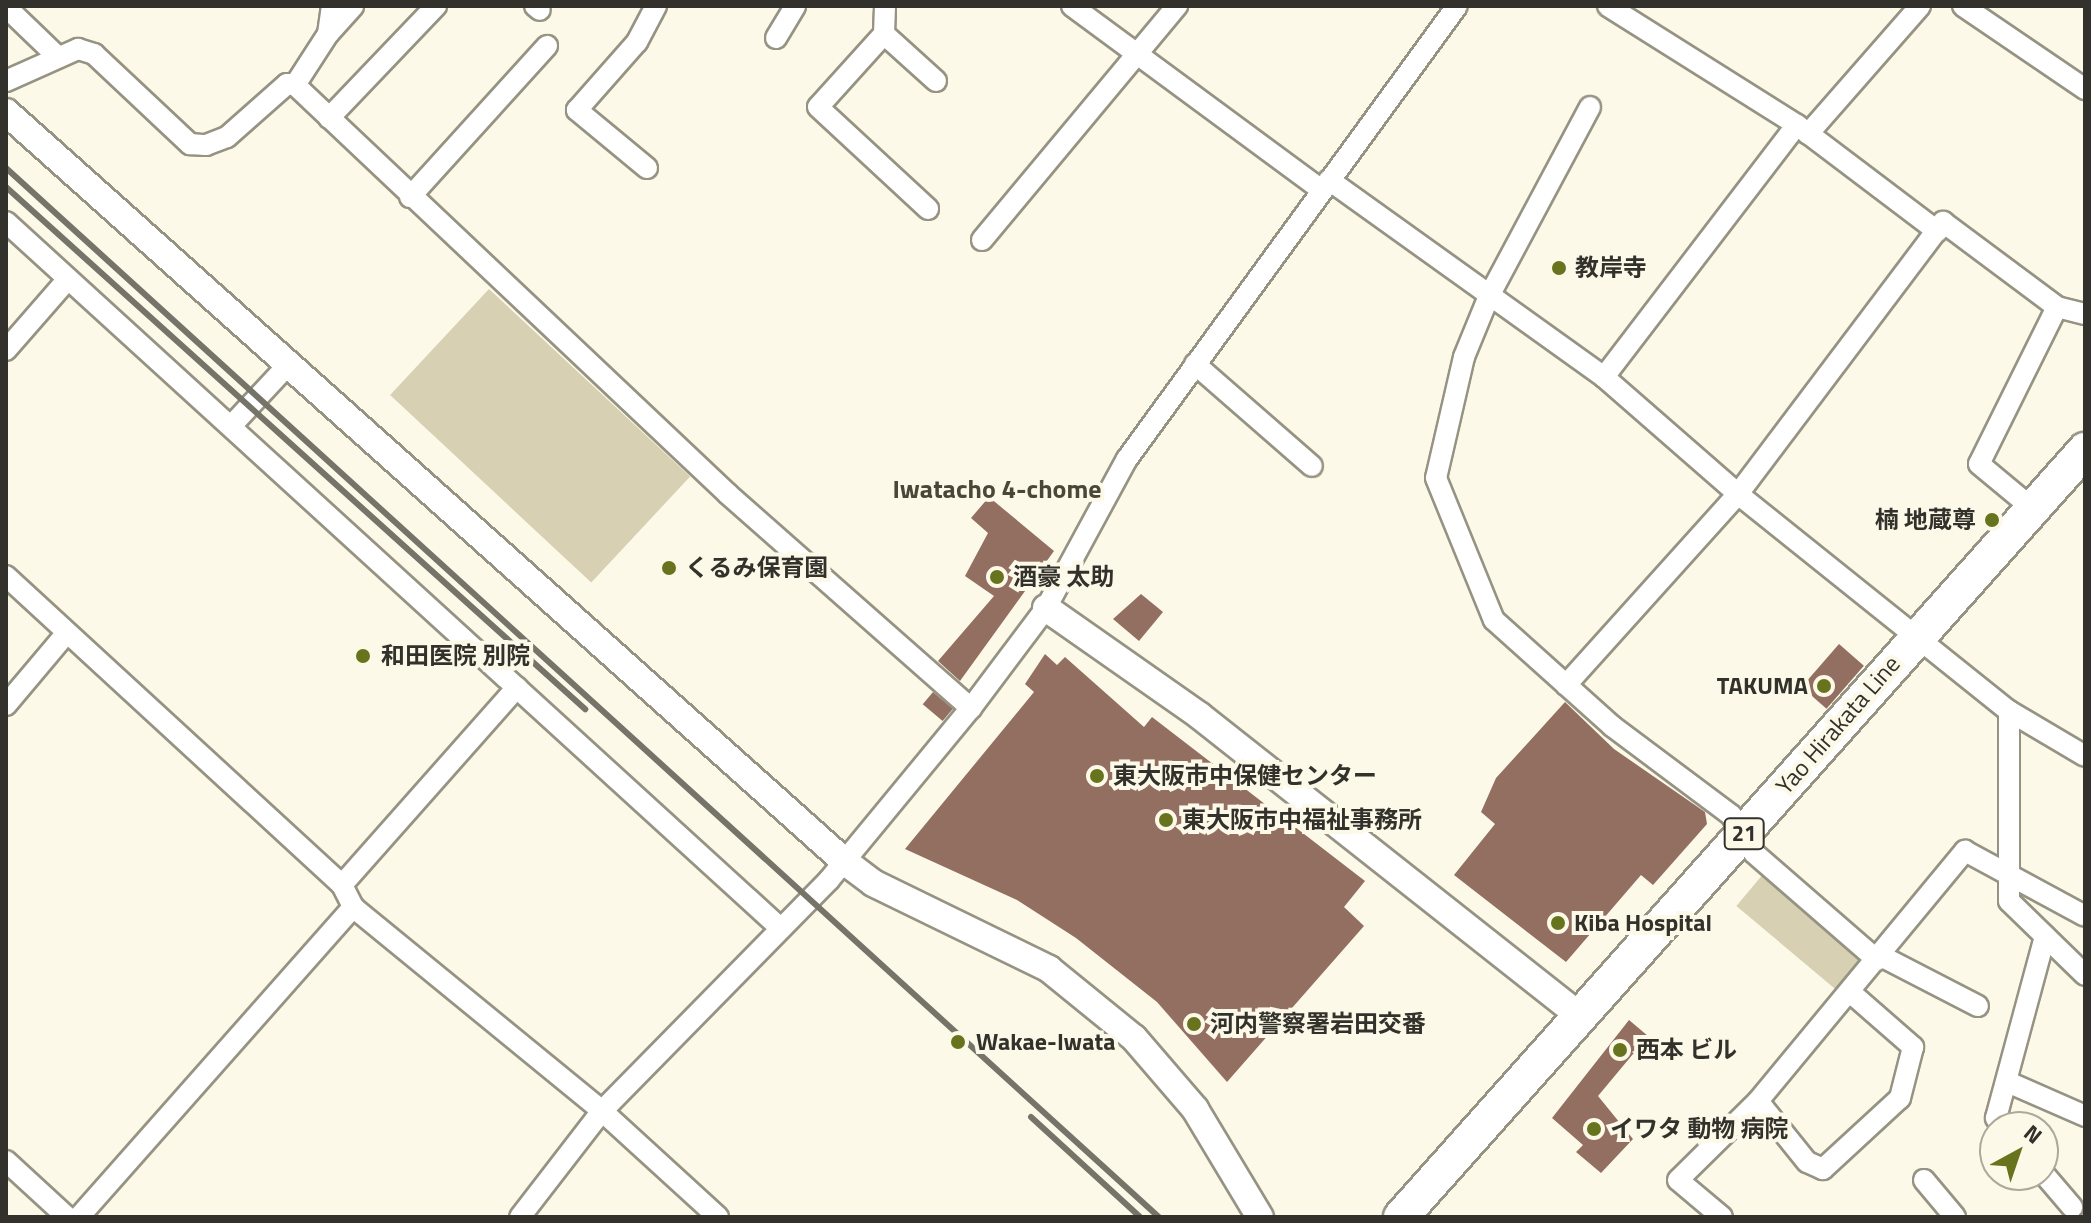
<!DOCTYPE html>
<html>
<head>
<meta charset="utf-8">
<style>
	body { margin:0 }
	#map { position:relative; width:2091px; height:1223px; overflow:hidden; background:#fdf9e8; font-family:"Titillium Web","Noto Sans JP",sans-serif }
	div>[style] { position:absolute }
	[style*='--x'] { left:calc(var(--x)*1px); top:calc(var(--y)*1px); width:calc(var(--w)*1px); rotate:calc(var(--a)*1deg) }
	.green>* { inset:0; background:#d7d0b2; transform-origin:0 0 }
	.building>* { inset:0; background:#926f61; transform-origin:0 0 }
	.roads { filter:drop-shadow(2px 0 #969383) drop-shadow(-2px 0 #969383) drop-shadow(0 2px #969383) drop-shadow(0 -2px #969383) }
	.minor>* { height:20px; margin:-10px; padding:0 10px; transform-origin:10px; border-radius:10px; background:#fff }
	.tertiary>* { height:26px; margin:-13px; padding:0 13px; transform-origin:13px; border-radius:13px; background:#fff }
	.primary>* { height:34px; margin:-17px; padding:0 17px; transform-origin:17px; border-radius:17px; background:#fff }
	.rail>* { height:6px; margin:-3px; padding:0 3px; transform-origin:3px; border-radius:3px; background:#767369 }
	.dots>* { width:22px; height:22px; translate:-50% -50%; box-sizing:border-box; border:4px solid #fdf9e8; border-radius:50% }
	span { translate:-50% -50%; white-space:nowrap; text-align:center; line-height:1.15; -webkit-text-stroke:8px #fdf9e8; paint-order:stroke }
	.shield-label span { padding:2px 6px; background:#fdf9e8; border:2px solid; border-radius:6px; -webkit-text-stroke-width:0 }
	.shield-label { font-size:22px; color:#33312b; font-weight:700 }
	.poi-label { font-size:24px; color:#33312b; font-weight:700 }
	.left { translate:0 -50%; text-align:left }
	.right { translate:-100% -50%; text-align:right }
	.street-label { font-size:24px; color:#33312b }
	.neighbourhood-label { font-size:26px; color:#4a4739; font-weight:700 }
	.frame { position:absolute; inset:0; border:8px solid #33312b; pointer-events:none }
	.north { position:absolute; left:1979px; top:1111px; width:80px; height:80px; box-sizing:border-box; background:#fdf9e8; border:2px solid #aca99c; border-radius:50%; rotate:40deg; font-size:22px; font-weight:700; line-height:32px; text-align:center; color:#33312b }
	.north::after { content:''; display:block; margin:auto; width:28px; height:36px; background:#68731e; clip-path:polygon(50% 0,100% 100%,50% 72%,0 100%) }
</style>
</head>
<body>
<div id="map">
	<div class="green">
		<div style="left:489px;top:289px;width:275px;height:145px;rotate:43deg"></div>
		<div style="left:1764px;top:873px;width:138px;height:43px;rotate:40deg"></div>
	</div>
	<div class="building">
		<div style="clip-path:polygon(989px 497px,1054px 551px,960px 681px,938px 661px,994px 596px,965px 576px,988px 533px,971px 518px)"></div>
		<div style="clip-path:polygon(1141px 594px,1163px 612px,1139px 641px,1113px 619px)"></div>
		<div style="left:1839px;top:644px;width:33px;height:57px;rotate:41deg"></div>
		<div style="clip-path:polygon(1045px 654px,1057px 665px,1065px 657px,1144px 727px,1152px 717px,1365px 881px,1344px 907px,1364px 926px,1227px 1082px,1157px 1002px,1076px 938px,1017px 900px,905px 849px,1034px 692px,1025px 684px)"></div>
		<div style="left:933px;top:692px;width:26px;height:16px;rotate:40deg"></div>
		<div style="clip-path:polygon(1565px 702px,1614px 749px,1705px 812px,1707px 824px,1653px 885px,1641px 875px,1566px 962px,1454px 875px,1495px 824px,1481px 812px,1496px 778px)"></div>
		<div style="clip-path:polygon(1629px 1020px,1648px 1036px,1598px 1096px,1633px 1139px,1601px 1173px,1576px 1152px,1583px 1145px,1552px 1118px)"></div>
	</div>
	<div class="roads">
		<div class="minor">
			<div style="--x:535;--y:6;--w:6;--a:39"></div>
			<div style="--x:885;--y:6;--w:28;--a:92"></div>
			<div style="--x:884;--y:34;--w:70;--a:42.1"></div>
			<div style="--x:1072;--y:6;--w:308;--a:36.4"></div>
			<div style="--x:1608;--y:6;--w:223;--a:32.2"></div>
			<div style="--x:1797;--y:125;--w:176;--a:37.1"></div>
			<div style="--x:1963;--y:6;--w:148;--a:34.2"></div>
			<div style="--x:6;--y:7;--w:71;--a:43.9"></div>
			<div style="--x:329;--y:33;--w:36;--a:-48"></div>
			<div style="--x:884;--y:34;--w:98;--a:132.1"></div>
			<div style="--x:818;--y:107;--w:150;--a:42.8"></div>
			<div style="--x:776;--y:38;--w:37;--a:-59"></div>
			<div style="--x:6;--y:81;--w:79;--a:-24"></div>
			<div style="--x:78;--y:49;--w:17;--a:17"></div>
			<div style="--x:94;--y:54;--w:132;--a:43.2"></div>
			<div style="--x:190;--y:144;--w:16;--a:4"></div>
			<div style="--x:206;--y:145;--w:22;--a:-21"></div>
			<div style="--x:227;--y:137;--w:80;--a:-41.5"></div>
			<div style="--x:287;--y:84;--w:8;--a:7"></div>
			<div style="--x:295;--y:85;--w:596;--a:43.37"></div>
			<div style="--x:728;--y:494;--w:324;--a:41.4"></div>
			<div style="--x:295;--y:85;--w:61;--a:-57.1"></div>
			<div style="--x:328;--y:34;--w:28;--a:-82"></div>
			<div style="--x:1590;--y:107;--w:214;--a:118.1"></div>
			<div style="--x:1489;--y:296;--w:66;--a:112.3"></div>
			<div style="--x:1464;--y:357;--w:124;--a:103"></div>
			<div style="--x:1436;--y:478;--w:153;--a:67.8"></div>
			<div style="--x:1494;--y:620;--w:159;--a:41.9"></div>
			<div style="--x:1612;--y:726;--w:149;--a:36.8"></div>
			<div style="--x:1731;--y:815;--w:44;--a:58.8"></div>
			<div style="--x:1754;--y:853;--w:163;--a:41"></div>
			<div style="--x:329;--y:118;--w:155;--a:-46.3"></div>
			<div style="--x:1808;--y:134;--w:170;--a:-48.8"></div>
			<div style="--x:647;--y:168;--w:91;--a:-140.4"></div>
			<div style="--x:577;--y:110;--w:91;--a:-48.6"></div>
			<div style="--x:637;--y:42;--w:41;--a:-62.2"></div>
			<div style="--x:1329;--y:180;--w:338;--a:35.6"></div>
			<div style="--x:1604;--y:377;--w:178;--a:41.1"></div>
			<div style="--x:1738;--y:494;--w:347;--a:38.7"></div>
			<div style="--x:2009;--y:711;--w:88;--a:30.6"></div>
			<div style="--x:410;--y:197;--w:204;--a:-47.8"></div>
			<div style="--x:6;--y:222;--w:1045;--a:42.36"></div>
			<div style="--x:982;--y:240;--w:305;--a:-50.2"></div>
			<div style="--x:2057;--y:307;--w:29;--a:14"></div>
			<div style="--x:6;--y:350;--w:94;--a:-48.9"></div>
			<div style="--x:1195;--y:364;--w:155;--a:41.1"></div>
			<div style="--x:1604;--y:377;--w:317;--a:-52.6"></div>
			<div style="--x:232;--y:425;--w:81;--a:-47"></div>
			<div style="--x:6;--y:576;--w:456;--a:42.6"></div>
			<div style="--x:342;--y:885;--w:25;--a:63"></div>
			<div style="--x:353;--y:907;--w:322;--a:39.3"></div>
			<div style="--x:602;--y:1111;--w:157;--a:42.4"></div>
			<div style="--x:1566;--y:685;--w:257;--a:-48"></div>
			<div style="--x:1738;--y:494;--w:341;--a:-53"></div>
			<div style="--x:1943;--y:222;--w:142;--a:36.7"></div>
			<div style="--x:2057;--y:307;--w:175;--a:116.4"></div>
			<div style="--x:1979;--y:464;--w:69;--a:39.7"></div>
			<div style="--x:6;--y:705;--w:92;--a:-49.9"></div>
			<div style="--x:2009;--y:711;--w:190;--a:90"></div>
			<div style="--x:2009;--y:901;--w:106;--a:44.2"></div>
			<div style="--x:342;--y:885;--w:264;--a:-48.5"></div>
			<div style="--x:1881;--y:956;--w:109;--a:27.3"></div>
			<div style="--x:1850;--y:992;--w:84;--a:41.1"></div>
			<div style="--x:1913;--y:1047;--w:53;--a:104.3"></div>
			<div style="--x:1900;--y:1098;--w:105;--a:137.3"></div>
			<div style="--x:1823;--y:1169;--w:17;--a:-156"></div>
			<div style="--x:1807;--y:1162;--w:78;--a:-128.8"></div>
			<div style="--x:1758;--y:1101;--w:325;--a:-50.4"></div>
			<div style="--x:1965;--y:851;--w:136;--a:28.4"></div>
			<div style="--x:2010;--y:1083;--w:82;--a:23.7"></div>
			<div style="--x:2004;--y:1127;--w:12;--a:-132"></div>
			<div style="--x:1996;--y:1118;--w:188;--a:-74.9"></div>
			<div style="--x:6;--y:1161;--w:83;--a:42.6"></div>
			<div style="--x:2043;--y:1173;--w:45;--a:49.5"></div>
			<div style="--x:1924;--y:1180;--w:48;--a:50"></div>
			<div style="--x:79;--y:1217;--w:414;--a:-48.5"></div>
			<div style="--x:520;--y:1217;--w:134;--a:-52.3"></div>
			<div style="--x:602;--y:1111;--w:324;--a:-45.5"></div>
			<div style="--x:829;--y:880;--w:223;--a:-50.5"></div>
			<div style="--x:971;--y:708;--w:125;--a:-53.1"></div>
			<div style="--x:1046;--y:608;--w:170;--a:-61.5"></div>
			<div style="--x:1127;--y:459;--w:560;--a:-53.93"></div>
			<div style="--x:1722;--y:1217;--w:57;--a:-139.9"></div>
			<div style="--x:1678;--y:1180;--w:112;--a:-44.6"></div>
		</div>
		<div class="tertiary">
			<div style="--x:6;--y:112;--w:1124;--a:41.79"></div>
			<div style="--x:844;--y:861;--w:36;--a:37"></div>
			<div style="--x:873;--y:883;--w:196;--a:26"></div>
			<div style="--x:1049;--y:969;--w:109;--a:39.1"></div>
			<div style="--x:1134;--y:1038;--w:94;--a:49.3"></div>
			<div style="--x:1195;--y:1109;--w:126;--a:59"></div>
			<div style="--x:1046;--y:608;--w:188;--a:35"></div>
			<div style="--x:1200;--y:716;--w:484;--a:38.3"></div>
		</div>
		<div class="primary">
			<div style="--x:1401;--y:1217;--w:1028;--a:-48.27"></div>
		</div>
	</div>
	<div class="rail">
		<div style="--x:6;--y:168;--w:1559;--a:42.3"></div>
		<div style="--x:6;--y:187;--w:780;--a:42.04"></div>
		<div style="--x:1031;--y:1117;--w:148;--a:42.5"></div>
	</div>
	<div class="dots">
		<div style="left:1559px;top:268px;background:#68731e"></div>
		<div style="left:1992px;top:520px;background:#68731e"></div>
		<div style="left:669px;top:568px;background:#68731e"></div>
		<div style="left:997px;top:577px;background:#68731e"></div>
		<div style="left:363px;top:656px;background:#68731e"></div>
		<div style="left:1824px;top:686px;background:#68731e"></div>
		<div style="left:1097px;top:776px;background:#68731e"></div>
		<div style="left:1166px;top:820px;background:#68731e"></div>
		<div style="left:1558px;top:923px;background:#68731e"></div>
		<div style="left:1194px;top:1024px;background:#68731e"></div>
		<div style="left:958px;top:1042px;background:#68731e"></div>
		<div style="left:1620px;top:1050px;background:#68731e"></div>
		<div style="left:1594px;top:1129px;background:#68731e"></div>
	</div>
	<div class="shield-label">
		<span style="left:1744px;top:834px">21</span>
	</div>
	<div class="poi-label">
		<span class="left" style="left:1575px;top:268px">教岸寺</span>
		<span class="right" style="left:1976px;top:520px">楠 地蔵尊</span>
		<span class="left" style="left:685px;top:568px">くるみ保育園</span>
		<span class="left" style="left:1013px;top:577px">酒豪 太助</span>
		<span class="left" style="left:381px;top:656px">和田医院 別院</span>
		<span class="right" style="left:1808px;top:686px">TAKUMA</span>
		<span class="left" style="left:1113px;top:776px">東大阪市中保健センター</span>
		<span class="left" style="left:1182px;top:820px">東大阪市中福祉事務所</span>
		<span class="left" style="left:1574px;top:923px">Kiba Hospital</span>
		<span class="left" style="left:1210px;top:1024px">河内警察署岩田交番</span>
		<span class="left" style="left:976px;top:1042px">Wakae-Iwata</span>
		<span class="left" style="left:1636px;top:1050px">西本 ビル</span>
		<span class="left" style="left:1610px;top:1129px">イワタ 動物 病院</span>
	</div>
	<div class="street-label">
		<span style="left:1838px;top:725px;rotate:-49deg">Yao Hirakata Line</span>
	</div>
	<div class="neighbourhood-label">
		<span style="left:997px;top:489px">Iwatacho 4-chome</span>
	</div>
	<div class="frame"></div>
	<div class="north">N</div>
</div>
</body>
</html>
